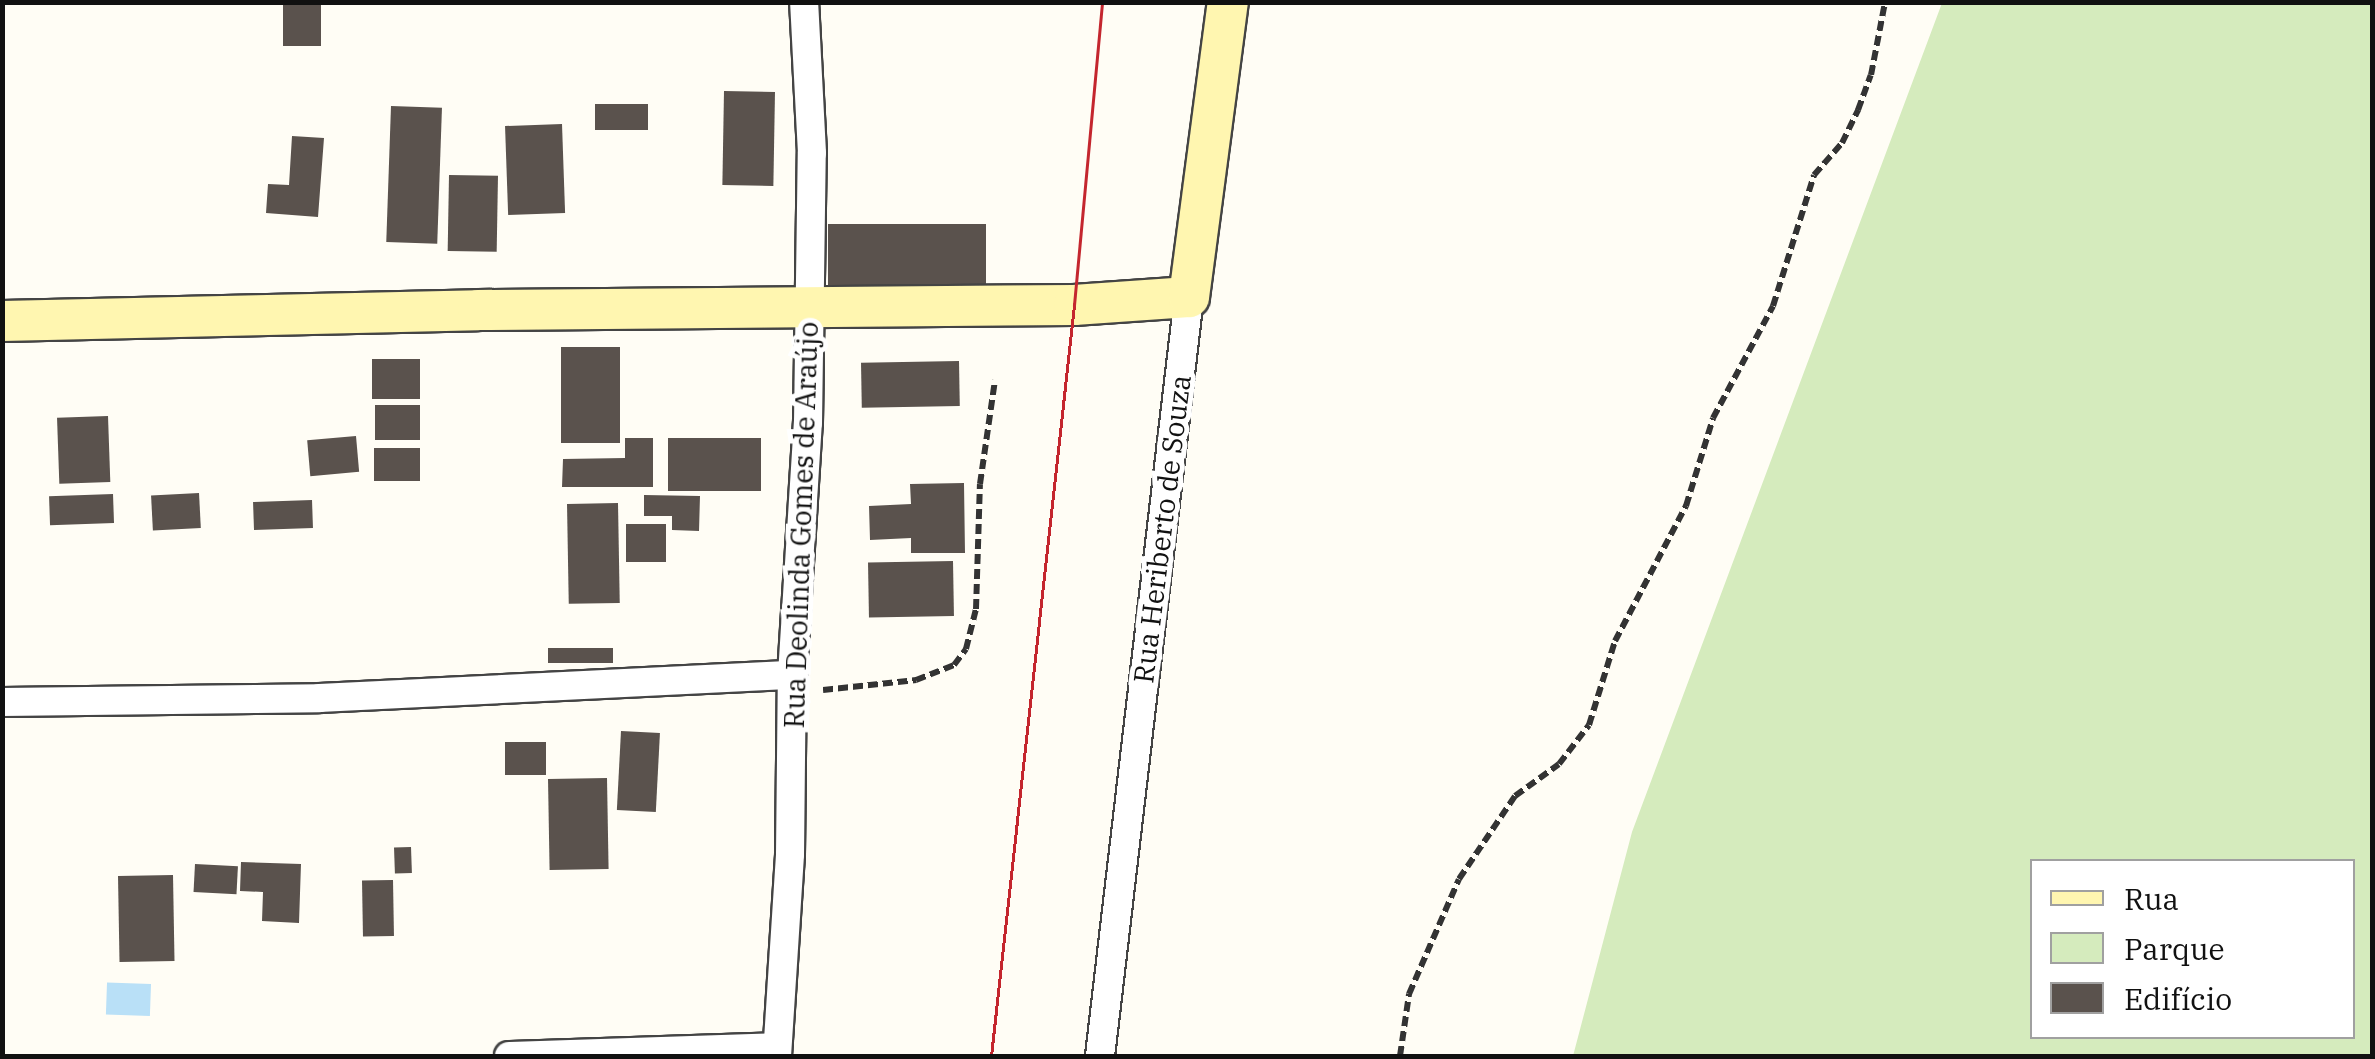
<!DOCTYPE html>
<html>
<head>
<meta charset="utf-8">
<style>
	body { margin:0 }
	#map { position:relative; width:2375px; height:1059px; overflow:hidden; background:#fffdf5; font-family:"IBM Plex Serif",serif }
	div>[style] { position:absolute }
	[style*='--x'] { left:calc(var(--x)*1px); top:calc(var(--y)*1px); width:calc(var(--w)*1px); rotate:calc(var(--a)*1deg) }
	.green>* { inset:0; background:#d5ebbd }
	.water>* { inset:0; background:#b9e0f7; transform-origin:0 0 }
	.building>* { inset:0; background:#5a524d; transform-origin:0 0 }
	.path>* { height:6px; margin-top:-3px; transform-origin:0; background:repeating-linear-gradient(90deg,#333 0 10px,transparent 0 15px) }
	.roads { filter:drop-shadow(2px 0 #444) drop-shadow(-2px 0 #444) drop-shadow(0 2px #444) drop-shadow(0 -2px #444) }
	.street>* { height:28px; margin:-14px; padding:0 14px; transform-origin:14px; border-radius:14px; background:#fff }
	.secondary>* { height:40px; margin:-20px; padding:0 20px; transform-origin:20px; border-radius:20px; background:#fff6b0 }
	.tram>* { height:2.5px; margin:-1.25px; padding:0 1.25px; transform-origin:1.25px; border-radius:1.25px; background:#c4262e }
	span { translate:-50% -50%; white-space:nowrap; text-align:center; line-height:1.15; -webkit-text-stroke:10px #fff; paint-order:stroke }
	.street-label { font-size:28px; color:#111 }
	.frame { position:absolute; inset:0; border:5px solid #111; pointer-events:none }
	.legend { position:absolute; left:2030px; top:859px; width:325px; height:180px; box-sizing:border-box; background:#fff; border:2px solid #a0a0a0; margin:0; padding:12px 18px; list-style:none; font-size:30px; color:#111 }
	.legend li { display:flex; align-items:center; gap:20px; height:50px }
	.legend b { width:50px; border:2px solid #a0a0a0 }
</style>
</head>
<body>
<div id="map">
	<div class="green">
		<div style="clip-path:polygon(evenodd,1942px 3px,2372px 3px,2372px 1056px,1573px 1056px,1632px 832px,1942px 3px,2032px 862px,2352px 862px,2352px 1036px,2032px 1036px,2032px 862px)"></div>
	</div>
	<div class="water">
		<div style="left:151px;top:984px;width:32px;height:44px;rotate:92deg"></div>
	</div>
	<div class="building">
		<div style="left:283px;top:2px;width:38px;height:44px"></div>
		<div style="left:724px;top:91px;width:51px;height:94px;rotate:1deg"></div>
		<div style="left:595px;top:104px;width:53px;height:26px"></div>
		<div style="left:391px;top:106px;width:51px;height:136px;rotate:2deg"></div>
		<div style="left:562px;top:124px;width:89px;height:57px;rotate:88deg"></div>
		<div style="clip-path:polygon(292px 136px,324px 138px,318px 217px,266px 213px,268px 184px,289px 185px)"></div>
		<div style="left:449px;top:175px;width:49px;height:76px;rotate:1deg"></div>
		<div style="left:986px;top:224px;width:63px;height:158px;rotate:90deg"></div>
		<div style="left:561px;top:347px;width:59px;height:96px"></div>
		<div style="left:420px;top:359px;width:40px;height:48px;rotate:90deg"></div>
		<div style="left:959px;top:361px;width:45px;height:98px;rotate:89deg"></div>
		<div style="left:375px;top:405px;width:45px;height:35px"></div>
		<div style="left:108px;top:416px;width:66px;height:51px;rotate:88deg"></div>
		<div style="left:356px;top:436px;width:36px;height:49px;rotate:85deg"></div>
		<div style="clip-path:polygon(625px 438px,653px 438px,653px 487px,562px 487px,563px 459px,625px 458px)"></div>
		<div style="left:668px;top:438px;width:93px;height:53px"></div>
		<div style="left:420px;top:448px;width:33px;height:46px;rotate:90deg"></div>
		<div style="clip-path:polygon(964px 483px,965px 553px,911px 553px,911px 538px,870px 540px,869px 506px,911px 504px,910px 484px)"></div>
		<div style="left:199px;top:493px;width:35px;height:48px;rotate:87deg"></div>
		<div style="left:113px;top:494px;width:29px;height:64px;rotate:88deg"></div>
		<div style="clip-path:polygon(644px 495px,700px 496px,699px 531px,672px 530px,672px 516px,644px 516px)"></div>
		<div style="left:312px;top:500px;width:28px;height:59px;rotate:88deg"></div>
		<div style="left:618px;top:503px;width:100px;height:51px;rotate:89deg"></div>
		<div style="left:666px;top:524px;width:38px;height:40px;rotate:90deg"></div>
		<div style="left:953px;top:561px;width:55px;height:85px;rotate:89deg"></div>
		<div style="left:613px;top:648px;width:15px;height:65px;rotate:90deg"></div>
		<div style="left:621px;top:731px;width:39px;height:79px;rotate:3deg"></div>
		<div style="left:505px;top:742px;width:41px;height:33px"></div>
		<div style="left:607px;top:778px;width:91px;height:59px;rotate:89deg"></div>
		<div style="left:411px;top:847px;width:26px;height:17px;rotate:88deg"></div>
		<div style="clip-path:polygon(241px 862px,301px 864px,299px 923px,262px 921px,263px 892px,240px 891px)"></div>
		<div style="left:195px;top:864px;width:43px;height:28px;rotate:3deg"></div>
		<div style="left:173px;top:875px;width:86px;height:55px;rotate:89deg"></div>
		<div style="left:393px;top:880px;width:56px;height:31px;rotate:89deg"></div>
	</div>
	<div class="path">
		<div style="--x:823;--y:690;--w:94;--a:-6.1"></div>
		<div style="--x:916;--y:680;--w:41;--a:-21.5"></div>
		<div style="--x:954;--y:665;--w:20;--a:-53"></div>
		<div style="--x:966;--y:649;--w:41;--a:-76"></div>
		<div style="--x:976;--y:609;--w:125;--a:-88.2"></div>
		<div style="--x:980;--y:484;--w:105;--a:-81.8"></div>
		<div style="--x:1400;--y:1056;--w:63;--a:-81.7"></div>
		<div style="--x:1409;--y:994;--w:125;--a:-66.5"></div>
		<div style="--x:1459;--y:879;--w:100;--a:-56"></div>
		<div style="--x:1515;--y:796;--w:54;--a:-36"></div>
		<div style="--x:1559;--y:764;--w:49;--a:-52.4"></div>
		<div style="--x:1589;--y:725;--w:88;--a:-72.8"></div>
		<div style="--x:1615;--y:641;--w:153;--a:-62.3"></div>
		<div style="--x:1686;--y:506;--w:92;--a:-72.9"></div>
		<div style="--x:1713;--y:418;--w:127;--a:-61.8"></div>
		<div style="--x:1773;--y:306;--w:137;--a:-72.6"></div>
		<div style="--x:1814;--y:175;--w:43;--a:-48.8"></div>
		<div style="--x:1842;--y:143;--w:37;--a:-64"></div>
		<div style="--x:1858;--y:110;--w:37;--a:-70"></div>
		<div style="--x:1871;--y:75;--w:74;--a:-79.1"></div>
	</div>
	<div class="roads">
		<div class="street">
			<div style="--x:2;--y:702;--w:317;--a:-0.7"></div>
			<div style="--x:319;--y:698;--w:474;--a:-2.8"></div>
			<div style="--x:509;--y:1056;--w:267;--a:-1.9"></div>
			<div style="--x:777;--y:1056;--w:202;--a:-86.3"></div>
			<div style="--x:790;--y:854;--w:179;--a:-89.4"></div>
			<div style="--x:792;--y:675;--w:253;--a:-86.4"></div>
			<div style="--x:808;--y:423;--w:270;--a:-89.2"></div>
			<div style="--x:812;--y:153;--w:151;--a:-93"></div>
			<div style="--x:1100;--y:1056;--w:764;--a:-83.31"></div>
		</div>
		<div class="secondary">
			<div style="--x:2;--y:321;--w:476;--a:-1.3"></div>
			<div style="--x:478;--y:310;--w:596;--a:-0.48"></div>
			<div style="--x:1074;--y:305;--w:115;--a:-4"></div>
			<div style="--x:1189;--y:297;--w:298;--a:-82.5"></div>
		</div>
	</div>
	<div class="tram">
		<div style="--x:991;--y:1056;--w:756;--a:-83.69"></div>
		<div style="--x:1074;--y:305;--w:304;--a:-84.7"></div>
	</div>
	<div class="street-label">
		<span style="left:801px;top:525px;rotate:-88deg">Rua Deolinda Gomes de Araújo</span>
		<span style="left:1162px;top:529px;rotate:-83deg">Rua Heriberto de Souza</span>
	</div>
	<div class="frame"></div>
	<ul class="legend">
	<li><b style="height:12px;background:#fff6b0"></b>Rua</li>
	<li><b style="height:28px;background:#d5ebbd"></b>Parque</li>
	<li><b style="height:28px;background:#5a524d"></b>Edifício</li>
	</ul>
</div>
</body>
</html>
